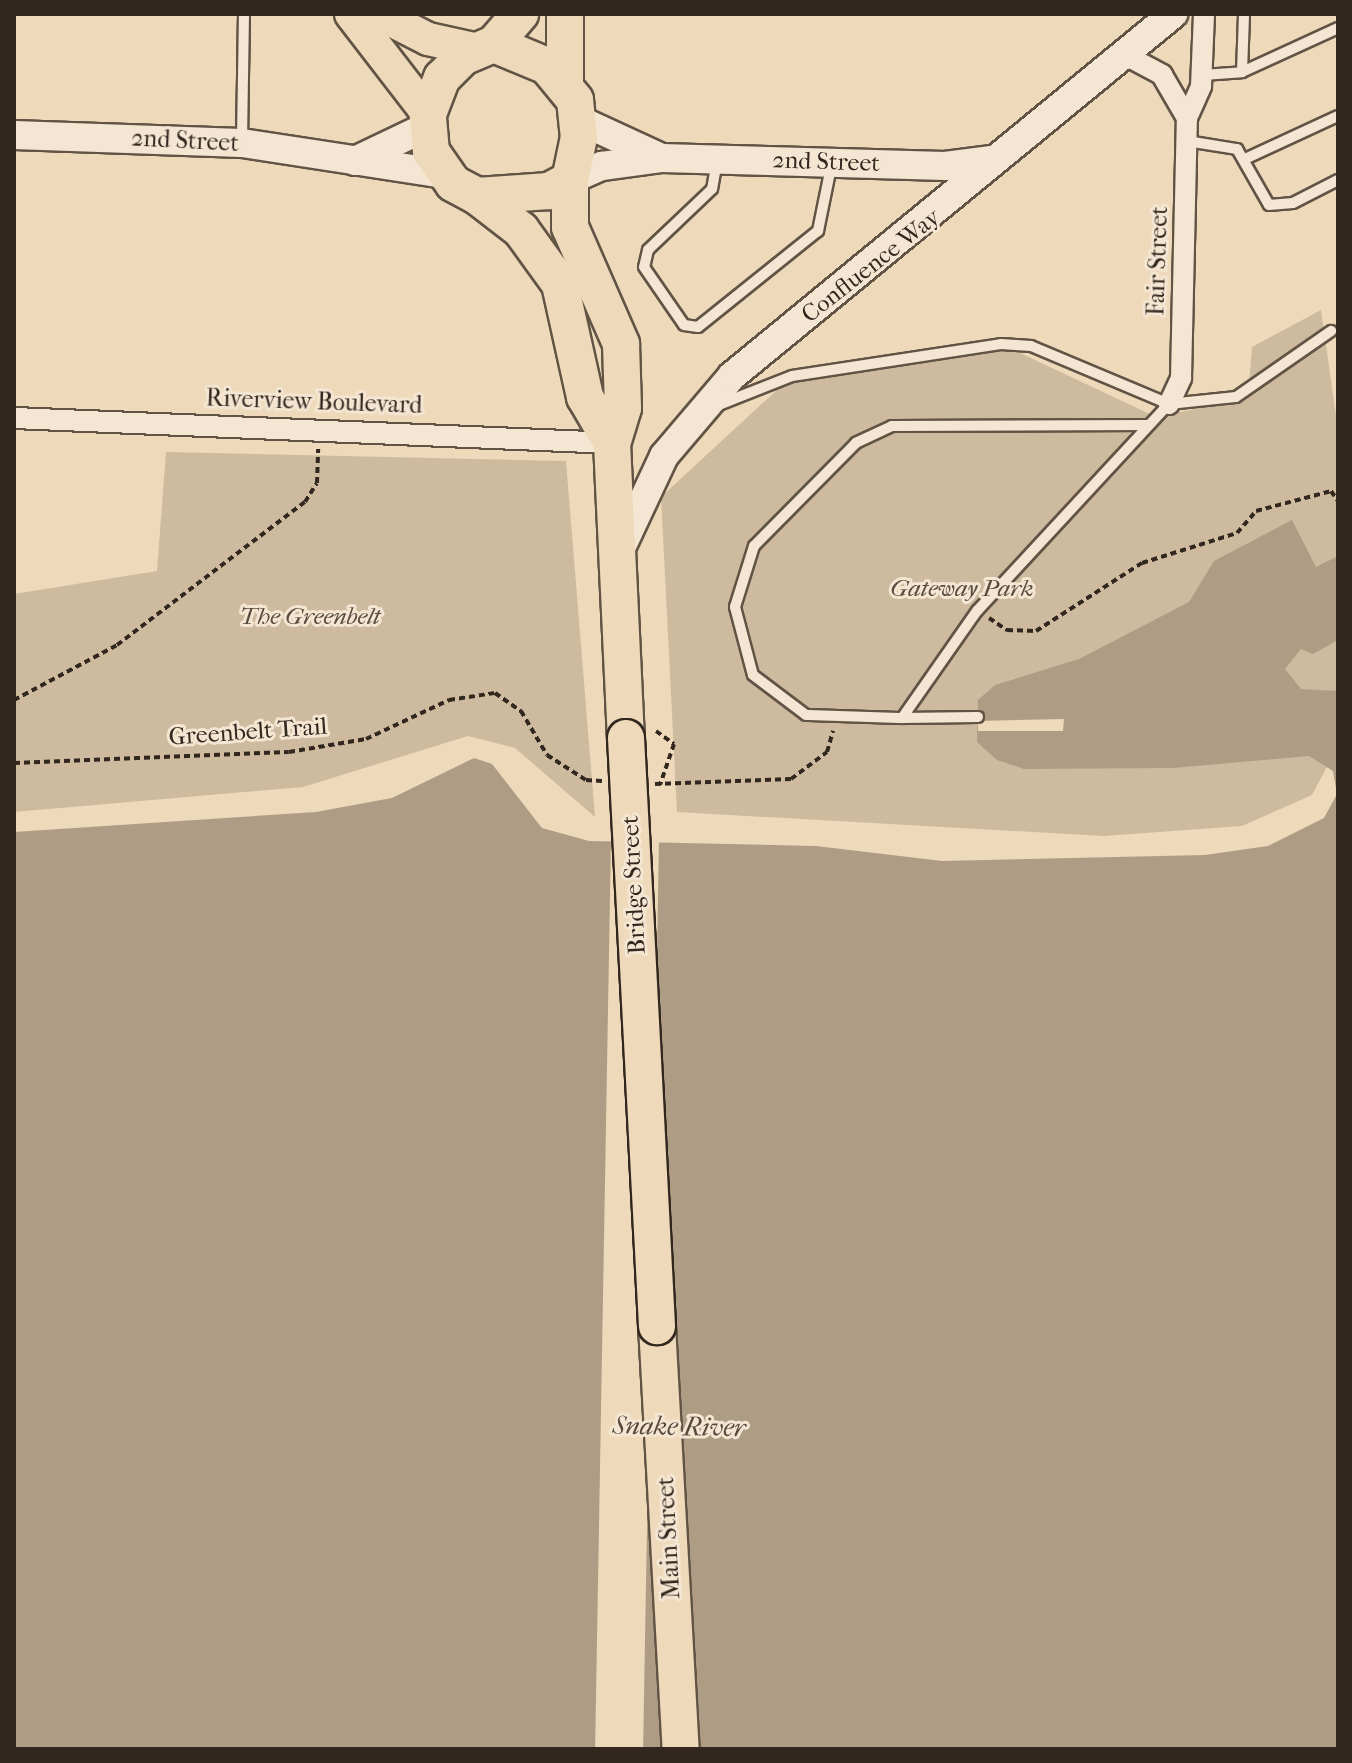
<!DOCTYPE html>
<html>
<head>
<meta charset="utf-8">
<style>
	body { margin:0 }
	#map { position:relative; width:1352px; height:1763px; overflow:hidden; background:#eed9ba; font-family:"IM FELL French Canon",serif }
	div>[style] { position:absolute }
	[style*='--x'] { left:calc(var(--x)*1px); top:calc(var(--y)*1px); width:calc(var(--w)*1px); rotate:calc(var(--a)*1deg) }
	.green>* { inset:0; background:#cebb9f }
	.water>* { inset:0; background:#ae9c85 }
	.pier>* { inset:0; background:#eed9ba; transform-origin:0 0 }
	.path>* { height:4px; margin-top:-2px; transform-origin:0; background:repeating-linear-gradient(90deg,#32271e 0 6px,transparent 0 10px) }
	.roads { filter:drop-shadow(2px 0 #615445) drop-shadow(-2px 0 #615445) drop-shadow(0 2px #615445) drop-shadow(0 -2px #615445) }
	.lane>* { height:10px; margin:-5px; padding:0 5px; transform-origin:5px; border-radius:5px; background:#f4e6d2 }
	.street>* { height:20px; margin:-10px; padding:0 10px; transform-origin:10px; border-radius:10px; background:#f4e6d2 }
	.secondary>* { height:28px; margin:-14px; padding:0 14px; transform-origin:14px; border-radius:14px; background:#f4e6d2 }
	.primary>* { height:32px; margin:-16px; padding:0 16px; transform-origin:16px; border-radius:16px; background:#eed9ba }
	.highway>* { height:36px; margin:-18px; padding:0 18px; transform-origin:18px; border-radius:18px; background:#eed9ba }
	.bridges { filter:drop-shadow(2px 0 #32271e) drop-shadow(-2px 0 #32271e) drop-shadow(0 2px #32271e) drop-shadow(0 -2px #32271e) }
	.highway-bridge>* { height:36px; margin:-18px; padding:0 18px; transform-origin:18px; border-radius:18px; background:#eed9ba }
	span { translate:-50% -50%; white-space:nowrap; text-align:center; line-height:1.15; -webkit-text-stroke:6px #f4e6d2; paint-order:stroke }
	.street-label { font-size:24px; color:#32271e }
	.park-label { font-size:24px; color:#594c3e; font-style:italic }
	.water-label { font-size:26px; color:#574a3d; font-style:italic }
	.frame { position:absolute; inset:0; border:16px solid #32271e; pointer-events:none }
</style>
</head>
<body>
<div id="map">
	<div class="green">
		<div style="clip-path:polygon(1321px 310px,1338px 430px,1338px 746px,1312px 795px,1242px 826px,1104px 836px,677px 812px,661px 497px,792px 376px,1001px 344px,1156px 417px,1248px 398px,1252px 347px)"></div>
		<div style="clip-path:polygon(166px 452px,566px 461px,595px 817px,515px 748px,468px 736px,303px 787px,14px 812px,14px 594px,157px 571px)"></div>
	</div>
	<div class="water">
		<div style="clip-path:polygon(1292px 520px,1316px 567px,1338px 556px,1338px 640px,1313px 654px,1301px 649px,1285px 669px,1301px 689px,1338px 691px,1338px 1749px,14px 1749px,14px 832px,316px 812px,392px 798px,474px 758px,492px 764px,542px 828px,589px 841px,816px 846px,942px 861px,1205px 855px,1268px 846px,1324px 818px,1337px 794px,1333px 771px,1309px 756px,1173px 768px,1024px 769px,997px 760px,977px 742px,978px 700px,995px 685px,1079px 659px,1189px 602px,1214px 561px)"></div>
	</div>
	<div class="pier">
		<div style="clip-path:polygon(1064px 719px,1063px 731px,978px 731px,978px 721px)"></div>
		<div style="left:611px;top:838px;width:48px;height:912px;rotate:1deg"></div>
	</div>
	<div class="path">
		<div style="--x:989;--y:618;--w:22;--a:34"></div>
		<div style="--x:1007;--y:630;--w:29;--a:2"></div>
		<div style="--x:1036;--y:631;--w:126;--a:-32.7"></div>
		<div style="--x:1142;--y:563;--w:100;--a:-17.5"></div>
		<div style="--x:1237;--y:533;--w:29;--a:-49"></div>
		<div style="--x:1256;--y:511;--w:78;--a:-14.9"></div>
		<div style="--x:1331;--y:491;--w:12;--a:55"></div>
		<div style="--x:14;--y:700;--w:117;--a:-28.1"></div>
		<div style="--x:117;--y:645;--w:236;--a:-37.3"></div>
		<div style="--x:305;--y:502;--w:22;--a:-58"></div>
		<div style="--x:317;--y:483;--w:34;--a:-88"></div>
		<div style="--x:656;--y:731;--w:22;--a:36"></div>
		<div style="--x:674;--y:744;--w:43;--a:108.9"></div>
		<div style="--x:14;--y:763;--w:275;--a:-2.3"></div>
		<div style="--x:289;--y:752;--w:78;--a:-9.6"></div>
		<div style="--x:366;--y:739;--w:92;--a:-25.2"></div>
		<div style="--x:449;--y:700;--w:47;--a:-8.7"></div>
		<div style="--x:495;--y:693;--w:32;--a:35"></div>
		<div style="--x:521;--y:711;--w:51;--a:59.4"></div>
		<div style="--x:547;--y:755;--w:46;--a:32.7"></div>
		<div style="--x:586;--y:780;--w:16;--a:4"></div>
		<div style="--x:655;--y:784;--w:136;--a:-2.1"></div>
		<div style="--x:791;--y:779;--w:45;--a:-36.9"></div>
		<div style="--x:827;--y:752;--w:22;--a:-74"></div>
	</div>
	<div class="roads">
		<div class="lane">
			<div style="--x:1242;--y:72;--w:58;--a:-88"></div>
			<div style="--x:1203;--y:75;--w:39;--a:-4"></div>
			<div style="--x:1242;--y:72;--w:106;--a:-24.6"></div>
			<div style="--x:242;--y:140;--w:126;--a:-89.1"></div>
			<div style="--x:1187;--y:141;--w:51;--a:9.1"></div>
			<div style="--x:1237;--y:149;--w:64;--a:60.3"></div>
			<div style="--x:1269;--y:205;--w:24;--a:-5"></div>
			<div style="--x:1293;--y:203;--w:51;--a:-27.1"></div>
			<div style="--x:1247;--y:158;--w:100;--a:-24.8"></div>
			<div style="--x:717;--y:161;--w:28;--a:100"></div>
			<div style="--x:712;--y:189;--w:88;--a:136.4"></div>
			<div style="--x:648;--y:250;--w:17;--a:103"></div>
			<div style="--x:644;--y:267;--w:70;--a:55.4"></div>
			<div style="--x:684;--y:325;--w:14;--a:8"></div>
			<div style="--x:698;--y:327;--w:154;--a:-38.7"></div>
			<div style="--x:818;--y:231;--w:65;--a:-78.5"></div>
			<div style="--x:721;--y:404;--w:76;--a:-21.5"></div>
			<div style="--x:792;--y:376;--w:211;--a:-8.7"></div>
			<div style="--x:1001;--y:344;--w:30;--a:4"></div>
			<div style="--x:1031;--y:346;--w:150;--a:22.8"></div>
			<div style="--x:1169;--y:404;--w:67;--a:-6"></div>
			<div style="--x:1236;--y:397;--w:116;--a:-34.8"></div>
			<div style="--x:1147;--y:425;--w:255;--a:179.8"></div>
			<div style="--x:892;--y:426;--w:40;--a:155"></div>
			<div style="--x:856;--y:443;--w:145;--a:134.7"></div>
			<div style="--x:754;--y:546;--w:64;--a:107.3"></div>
			<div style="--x:735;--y:607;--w:70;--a:75.2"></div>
			<div style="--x:753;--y:675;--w:66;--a:37"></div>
			<div style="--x:806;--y:715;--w:96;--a:1.8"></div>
			<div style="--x:902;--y:718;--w:131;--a:-55"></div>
			<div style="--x:977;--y:611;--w:282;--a:-47.2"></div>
			<div style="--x:902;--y:718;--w:76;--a:-0.8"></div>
		</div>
		<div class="street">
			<div style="--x:1127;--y:56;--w:40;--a:28"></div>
			<div style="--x:1162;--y:75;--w:50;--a:59.8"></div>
			<div style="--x:1169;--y:404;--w:29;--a:-65"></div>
			<div style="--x:1181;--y:378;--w:260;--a:-88.7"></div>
			<div style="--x:1187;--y:118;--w:35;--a:-66"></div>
			<div style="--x:1201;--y:86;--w:72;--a:-87.6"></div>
			<div style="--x:14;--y:418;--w:599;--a:2.39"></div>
		</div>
		<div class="secondary">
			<div style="--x:579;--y:120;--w:86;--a:24.8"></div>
			<div style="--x:14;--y:135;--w:228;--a:2"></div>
			<div style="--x:242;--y:143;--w:204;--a:8.7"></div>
			<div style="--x:355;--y:161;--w:79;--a:-25.6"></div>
			<div style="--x:570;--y:180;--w:35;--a:-24"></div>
			<div style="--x:602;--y:166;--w:61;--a:-7.6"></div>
			<div style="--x:662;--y:158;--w:283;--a:1.6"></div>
			<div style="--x:945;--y:166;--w:45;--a:-7.6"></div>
			<div style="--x:620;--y:550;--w:104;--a:-64.9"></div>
			<div style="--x:664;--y:456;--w:105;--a:-49.6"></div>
			<div style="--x:732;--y:376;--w:571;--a:-39.38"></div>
		</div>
		<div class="primary">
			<div style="--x:351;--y:14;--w:126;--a:52.4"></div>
			<div style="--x:379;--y:14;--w:55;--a:27"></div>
			<div style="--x:428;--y:39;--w:51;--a:12.4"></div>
		</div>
		<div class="highway">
			<div style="--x:565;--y:14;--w:67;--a:90"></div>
			<div style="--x:494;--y:44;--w:57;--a:22.5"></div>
			<div style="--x:547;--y:66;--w:44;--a:50.5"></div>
			<div style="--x:575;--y:100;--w:37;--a:84"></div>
			<div style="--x:579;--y:137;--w:44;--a:101.8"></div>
			<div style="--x:570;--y:180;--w:24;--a:152"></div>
			<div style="--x:549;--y:191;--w:72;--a:176"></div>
			<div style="--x:477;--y:196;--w:27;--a:-152"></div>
			<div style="--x:453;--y:183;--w:38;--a:-125"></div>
			<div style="--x:431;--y:152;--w:38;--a:-95"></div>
			<div style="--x:428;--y:114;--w:39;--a:-69"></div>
			<div style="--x:442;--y:78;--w:30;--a:-45"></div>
			<div style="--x:463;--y:57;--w:34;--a:-23"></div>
			<div style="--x:494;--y:44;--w:40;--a:-49"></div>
			<div style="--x:570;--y:180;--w:47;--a:90"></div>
			<div style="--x:570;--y:227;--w:128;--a:66.4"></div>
			<div style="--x:621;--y:344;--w:64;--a:88.2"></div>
			<div style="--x:623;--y:408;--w:37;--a:107"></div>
			<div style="--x:612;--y:443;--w:295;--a:87.3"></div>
			<div style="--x:477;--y:196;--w:56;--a:37.7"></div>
			<div style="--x:521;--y:230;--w:67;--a:54.2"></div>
			<div style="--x:560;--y:284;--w:116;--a:77.5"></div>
			<div style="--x:585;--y:397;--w:53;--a:59.6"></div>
			<div style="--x:657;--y:1326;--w:424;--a:86.8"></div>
		</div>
	</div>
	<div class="bridges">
		<div class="highway-bridge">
			<div style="--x:626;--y:738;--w:589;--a:86.98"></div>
		</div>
	</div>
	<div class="street-label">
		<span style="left:185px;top:141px;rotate:3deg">2nd Street</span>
		<span style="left:826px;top:162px;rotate:2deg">2nd Street</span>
		<span style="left:1158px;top:261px;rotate:-88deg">Fair Street</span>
		<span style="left:871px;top:266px;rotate:-38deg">Confluence Way</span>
		<span style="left:314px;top:402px;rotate:2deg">Riverview Boulevard</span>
		<span style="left:248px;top:732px;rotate:-4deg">Greenbelt Trail</span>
		<span style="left:634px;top:885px;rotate:-93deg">Bridge Street</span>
		<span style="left:669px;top:1538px;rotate:-93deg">Main Street</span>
	</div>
	<div class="park-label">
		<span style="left:962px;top:589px">Gateway Park</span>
		<span style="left:310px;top:617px">The Greenbelt</span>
	</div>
	<div class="water-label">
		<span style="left:679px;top:1427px;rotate:1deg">Snake River</span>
	</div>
	<div class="frame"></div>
</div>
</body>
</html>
